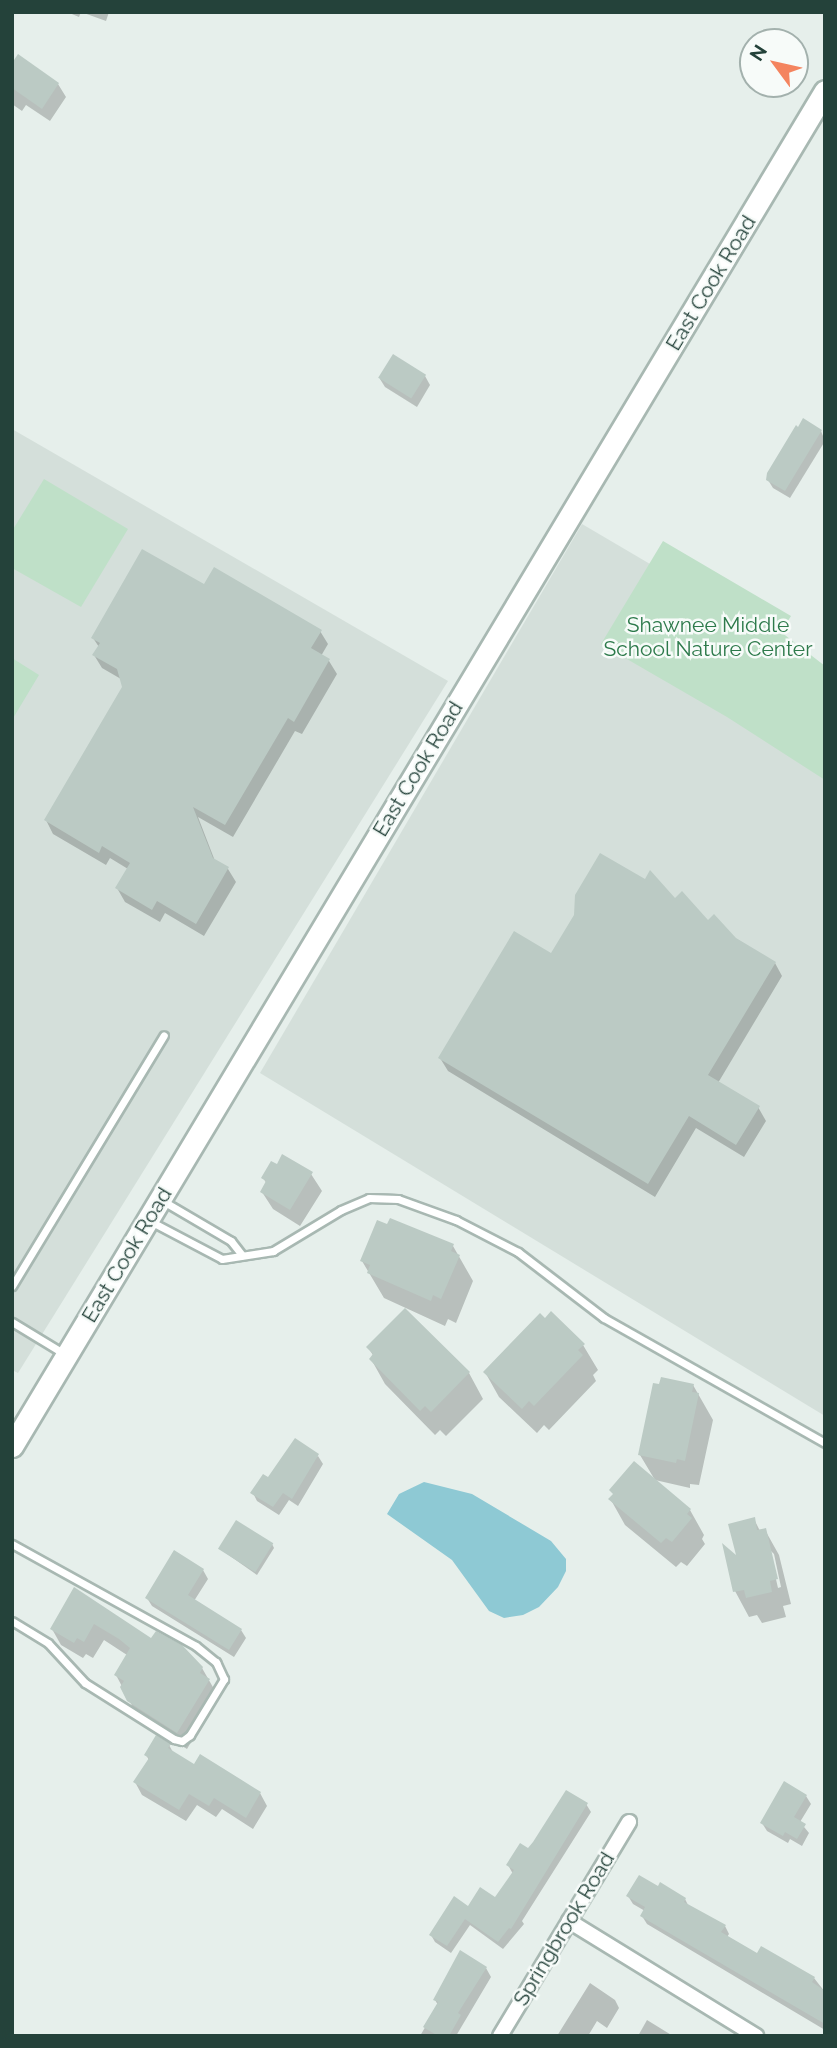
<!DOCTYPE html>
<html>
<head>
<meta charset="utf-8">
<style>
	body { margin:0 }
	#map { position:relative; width:837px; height:2048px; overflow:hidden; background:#e6efeb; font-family:Raleway,sans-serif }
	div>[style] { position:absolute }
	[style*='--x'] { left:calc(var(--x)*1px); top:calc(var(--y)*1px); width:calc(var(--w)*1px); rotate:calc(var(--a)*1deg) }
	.built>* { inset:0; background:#d4dfda }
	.green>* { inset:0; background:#bfe0c8 }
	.water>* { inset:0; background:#8ec9d4 }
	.shadow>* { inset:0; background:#0003 }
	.building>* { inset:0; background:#bbcac4; transform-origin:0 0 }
	.roads { filter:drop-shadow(2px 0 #a8b8b2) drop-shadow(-2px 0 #a8b8b2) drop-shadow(0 2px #a8b8b2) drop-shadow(0 -2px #a8b8b2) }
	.lane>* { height:7px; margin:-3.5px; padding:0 3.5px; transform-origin:3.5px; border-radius:3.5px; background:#fff }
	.street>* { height:14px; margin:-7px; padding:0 7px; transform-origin:7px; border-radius:7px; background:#fff }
	.secondary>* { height:21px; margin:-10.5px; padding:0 10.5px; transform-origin:10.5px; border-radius:10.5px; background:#fff }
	span { translate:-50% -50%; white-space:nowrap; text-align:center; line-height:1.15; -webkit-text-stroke:5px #f7fbf9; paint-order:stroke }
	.street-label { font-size:21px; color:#24423a }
	.park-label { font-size:21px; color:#2d7a4b }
	.frame { position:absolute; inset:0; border:14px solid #24423a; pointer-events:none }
	.north { position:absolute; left:739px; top:28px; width:70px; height:70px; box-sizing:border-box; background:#f7fbf9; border:2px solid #a3b1ad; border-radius:50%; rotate:303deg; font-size:19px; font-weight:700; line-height:28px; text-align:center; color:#24423a }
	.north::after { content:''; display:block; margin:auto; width:24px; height:32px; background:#f4845f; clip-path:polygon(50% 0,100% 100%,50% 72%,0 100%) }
</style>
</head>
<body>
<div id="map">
	<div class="built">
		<div style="clip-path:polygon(12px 429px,448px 681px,18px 1373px,12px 1370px)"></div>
		<div style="clip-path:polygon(582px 524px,825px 667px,825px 1416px,260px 1073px)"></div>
	</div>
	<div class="green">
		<div style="clip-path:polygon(44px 479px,128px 529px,81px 607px,12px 568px,12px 531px)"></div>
		<div style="clip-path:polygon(663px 541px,791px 616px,781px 632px,825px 666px,825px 780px,727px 717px,601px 644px)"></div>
		<div style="clip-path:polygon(12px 658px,39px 675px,12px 720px)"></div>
	</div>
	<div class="water">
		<div style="clip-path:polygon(424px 1482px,472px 1494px,551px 1541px,566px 1559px,566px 1571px,558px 1587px,539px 1607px,523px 1615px,504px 1618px,489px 1611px,452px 1560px,387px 1514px,399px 1494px)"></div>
	</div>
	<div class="shadow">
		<div style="clip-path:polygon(67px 12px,109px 12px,106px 21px,81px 12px,79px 17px)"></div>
		<div style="clip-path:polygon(12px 66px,58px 84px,66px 97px,50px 121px,26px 105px,22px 111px,12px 104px)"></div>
		<div style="clip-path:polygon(425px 376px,430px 385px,417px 407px,385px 387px,380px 379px)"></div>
		<div style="clip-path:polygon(821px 431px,825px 441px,790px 498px,773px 488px,768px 480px)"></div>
		<div style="clip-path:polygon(205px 587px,320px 631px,328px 644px,321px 656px,329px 661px,337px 674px,302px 734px,295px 731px,233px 837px,198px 817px,215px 861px,228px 869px,236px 882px,204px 936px,165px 913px,160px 922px,125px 902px,117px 888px,128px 869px,110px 858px,106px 865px,53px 834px,46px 820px,124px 688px,121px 679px,102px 668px,94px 655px,99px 647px,93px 638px)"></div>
		<div style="clip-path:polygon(674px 900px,775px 963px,782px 976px,718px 1083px,758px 1107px,766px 1121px,744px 1157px,696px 1128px,655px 1197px,448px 1071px,440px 1058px,552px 955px)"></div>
		<div style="clip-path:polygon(311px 1174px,322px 1191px,300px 1226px,273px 1209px,262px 1192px,267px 1184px,263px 1178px)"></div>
		<div style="clip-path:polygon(388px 1227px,453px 1246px,473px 1281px,456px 1323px,448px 1319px,445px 1326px,384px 1298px,362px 1261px)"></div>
		<div style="clip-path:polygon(405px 1311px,469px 1373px,483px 1399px,446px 1436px,440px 1430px,435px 1435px,385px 1384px,371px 1359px,374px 1357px,368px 1347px)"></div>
		<div style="clip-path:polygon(583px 1345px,598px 1370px,593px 1375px,596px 1381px,549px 1430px,544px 1425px,537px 1433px,499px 1397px,485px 1372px)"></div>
		<div style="clip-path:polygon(693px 1385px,713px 1420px,699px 1485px,690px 1484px,690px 1488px,655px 1480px,640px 1455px)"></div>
		<div style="clip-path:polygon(318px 1456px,323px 1464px,298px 1506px,289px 1500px,279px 1515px,257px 1501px,253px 1493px,268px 1480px)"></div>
		<div style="clip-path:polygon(614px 1495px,690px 1510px,704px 1535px,702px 1539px,705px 1544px,687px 1566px,681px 1562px,676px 1567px,625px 1525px,611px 1500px)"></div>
		<div style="clip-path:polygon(evenodd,754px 1519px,760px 1531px,765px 1530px,779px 1555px,791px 1604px,783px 1606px,786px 1617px,762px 1623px,757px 1615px,749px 1617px,735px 1591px,739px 1559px,754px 1519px,769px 1549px,774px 1554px,781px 1587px,778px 1588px,769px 1549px)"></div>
		<div style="clip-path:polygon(272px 1544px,274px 1548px,257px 1575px,220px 1549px)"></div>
		<div style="clip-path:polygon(203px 1570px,208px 1579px,194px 1601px,241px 1630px,246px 1638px,234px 1657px,152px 1606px,147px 1598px)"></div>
		<div style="clip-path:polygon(75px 1590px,151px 1640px,202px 1668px,218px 1696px,187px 1749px,138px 1717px,116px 1675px,127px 1655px,104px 1640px,93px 1658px,86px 1654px,83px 1658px,61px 1645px,52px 1629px)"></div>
		<div style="clip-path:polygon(169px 1745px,174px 1754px,194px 1766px,260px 1793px,267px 1806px,253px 1829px,222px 1809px,216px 1817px,197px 1805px,186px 1821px,142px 1795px,135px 1782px,149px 1760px,146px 1755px)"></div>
		<div style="clip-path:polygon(806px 1796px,811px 1804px,800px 1822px,809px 1833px,802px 1846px,790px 1839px,788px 1843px,767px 1831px,762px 1823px)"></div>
		<div style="clip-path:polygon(586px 1804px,591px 1812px,522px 1921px,524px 1924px,503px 1949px,470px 1925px,451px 1953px,435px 1942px,431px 1935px,468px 1908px,495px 1900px,513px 1874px,508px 1865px)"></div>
		<div style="clip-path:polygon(628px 1896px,685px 1899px,689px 1907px,725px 1926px,729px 1934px,727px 1937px,757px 1956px,814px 1978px,825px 1992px,825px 2030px,647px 1924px,642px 1916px,645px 1911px,633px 1904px)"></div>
		<div style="clip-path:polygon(486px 1968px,491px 1977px,456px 2036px,420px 2036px,438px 2005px,435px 2000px)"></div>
		<div style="clip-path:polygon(590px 1983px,615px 2000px,619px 2008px,607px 2028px,597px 2021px,588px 2036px,557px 2036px)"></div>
		<div style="clip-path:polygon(647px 2020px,673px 2036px,638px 2036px)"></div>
	</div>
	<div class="building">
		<div style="clip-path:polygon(18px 54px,59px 83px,42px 109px,12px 88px,12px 63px)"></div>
		<div style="left:393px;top:354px;width:39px;height:28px;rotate:32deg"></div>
		<div style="clip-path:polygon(803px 418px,822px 430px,785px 491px,766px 480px,767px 473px,796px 425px,798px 427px)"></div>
		<div style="clip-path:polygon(142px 549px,204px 584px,214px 567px,322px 630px,311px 648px,330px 659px,294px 722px,288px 718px,225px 825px,193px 807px,213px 858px,229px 867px,196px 924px,157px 901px,152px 910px,115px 888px,130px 863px,102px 846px,99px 853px,44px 820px,122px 687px,117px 669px,92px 655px,100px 643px,91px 638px)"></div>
		<div style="clip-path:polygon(600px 853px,645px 879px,650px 870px,675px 898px,682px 891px,708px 920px,714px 914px,736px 938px,776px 962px,708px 1075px,760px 1106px,736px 1145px,689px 1116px,648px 1184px,438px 1058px,514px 931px,551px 953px,574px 915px,575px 895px)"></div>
		<div style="clip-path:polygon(282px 1154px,313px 1172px,290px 1210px,260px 1192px,266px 1181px,261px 1178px,271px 1161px,277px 1164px)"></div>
		<div style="clip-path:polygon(390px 1218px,454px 1244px,451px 1251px,460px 1255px,441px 1299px,433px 1295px,431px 1301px,367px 1273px,370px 1265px,360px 1261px,377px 1220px,387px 1224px)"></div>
		<div style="clip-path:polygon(405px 1308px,470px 1372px,431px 1412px,425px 1406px,420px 1411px,369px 1359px,373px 1354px,366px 1347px)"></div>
		<div style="clip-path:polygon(551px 1311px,585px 1344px,578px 1350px,583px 1355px,534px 1406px,529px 1401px,522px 1409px,483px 1372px,540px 1313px,545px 1318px)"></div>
		<div style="clip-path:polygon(661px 1377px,694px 1384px,692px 1392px,699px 1393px,685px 1461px,677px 1459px,676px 1463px,638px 1455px,653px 1383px,659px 1384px)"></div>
		<div style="clip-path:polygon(295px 1438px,319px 1454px,292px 1499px,283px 1493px,273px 1507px,250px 1493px,263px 1474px,268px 1477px)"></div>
		<div style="clip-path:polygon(634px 1461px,691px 1509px,687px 1514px,692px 1518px,672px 1542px,666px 1538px,661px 1543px,608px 1499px,613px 1494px,609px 1490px)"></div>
		<div style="clip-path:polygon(755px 1517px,757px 1530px,766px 1528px,778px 1579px,770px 1581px,772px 1592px,746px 1598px,744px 1590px,733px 1592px,722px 1543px,736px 1555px,728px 1524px)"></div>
		<div style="left:236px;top:1520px;width:44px;height:34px;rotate:32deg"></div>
		<div style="clip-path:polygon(174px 1550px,204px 1569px,188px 1595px,242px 1629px,229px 1650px,145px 1598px)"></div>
		<div style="clip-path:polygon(74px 1587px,151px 1638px,156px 1631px,182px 1645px,203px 1667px,200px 1673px,210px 1679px,177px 1733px,127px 1701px,120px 1687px,124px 1681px,114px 1675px,130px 1648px,119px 1639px,94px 1624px,84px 1642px,77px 1638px,74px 1643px,50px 1629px)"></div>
		<div style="clip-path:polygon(156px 1735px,171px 1744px,168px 1748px,194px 1764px,200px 1754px,261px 1792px,246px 1818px,214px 1798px,209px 1806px,189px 1794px,179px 1810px,133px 1782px,149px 1758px,144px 1755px)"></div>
		<div style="clip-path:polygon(784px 1781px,807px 1795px,794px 1817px,806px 1824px,797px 1839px,785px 1832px,783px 1836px,760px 1823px)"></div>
		<div style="clip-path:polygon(566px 1790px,588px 1803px,511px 1929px,509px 1928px,498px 1942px,465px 1919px,447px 1946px,429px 1935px,454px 1896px,468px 1906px,480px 1887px,495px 1897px,514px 1870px,506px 1865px,520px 1843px,528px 1848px,533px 1842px)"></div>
		<div style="clip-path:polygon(639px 1875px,658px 1886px,660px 1882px,686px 1898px,684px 1902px,726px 1925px,721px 1932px,757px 1953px,761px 1946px,815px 1977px,812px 1982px,825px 1991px,825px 2024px,640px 1916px,645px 1907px,626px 1896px)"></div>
		<div style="clip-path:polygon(460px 1950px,487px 1967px,458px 2013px,461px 2015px,449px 2036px,438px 2036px,423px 2027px,438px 2002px,433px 2000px)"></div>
	</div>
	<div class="roads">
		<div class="lane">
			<div style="--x:163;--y:1201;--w:79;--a:30.5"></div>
			<div style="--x:231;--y:1241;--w:18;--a:52"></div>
			<div style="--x:150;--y:1221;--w:81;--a:27.8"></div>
			<div style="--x:222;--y:1259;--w:52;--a:-8.9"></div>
			<div style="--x:273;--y:1251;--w:79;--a:-31.1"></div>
			<div style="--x:341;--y:1210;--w:30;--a:-23"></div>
			<div style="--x:369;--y:1198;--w:29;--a:2"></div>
			<div style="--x:398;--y:1199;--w:62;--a:19.9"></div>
			<div style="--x:456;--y:1220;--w:70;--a:27.3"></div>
			<div style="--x:518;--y:1252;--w:108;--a:37.5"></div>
			<div style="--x:604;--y:1318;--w:254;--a:29.5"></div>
			<div style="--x:12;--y:1286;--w:293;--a:-58.8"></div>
			<div style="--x:12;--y:1322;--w:60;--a:31.3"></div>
			<div style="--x:12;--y:1544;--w:210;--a:29"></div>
			<div style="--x:196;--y:1646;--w:26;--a:39"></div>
			<div style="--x:216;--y:1662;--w:19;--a:65"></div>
			<div style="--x:224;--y:1679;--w:66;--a:121.3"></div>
			<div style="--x:190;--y:1735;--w:10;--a:143"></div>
			<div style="--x:182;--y:1741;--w:8;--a:-166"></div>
			<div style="--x:174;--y:1739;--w:105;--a:-147.8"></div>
			<div style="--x:85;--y:1683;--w:54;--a:-132.8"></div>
			<div style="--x:48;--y:1643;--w:42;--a:-148.6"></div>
		</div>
		<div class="street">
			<div style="--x:569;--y:1921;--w:220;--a:31.6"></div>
			<div style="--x:500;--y:2036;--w:250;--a:-58.9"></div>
		</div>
		<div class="secondary">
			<div style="--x:12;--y:1446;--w:1580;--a:-59.04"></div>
		</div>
	</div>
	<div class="street-label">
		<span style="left:711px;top:283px;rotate:-59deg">East Cook Road</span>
		<span style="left:418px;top:769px;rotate:-59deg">East Cook Road</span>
		<span style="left:127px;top:1255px;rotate:-59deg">East Cook Road</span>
		<span style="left:564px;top:1929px;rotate:-59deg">Springbrook Road</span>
	</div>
	<div class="park-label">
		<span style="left:708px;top:637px">Shawnee Middle<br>School Nature Center</span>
	</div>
	<div class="frame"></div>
	<div class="north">N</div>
</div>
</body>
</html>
